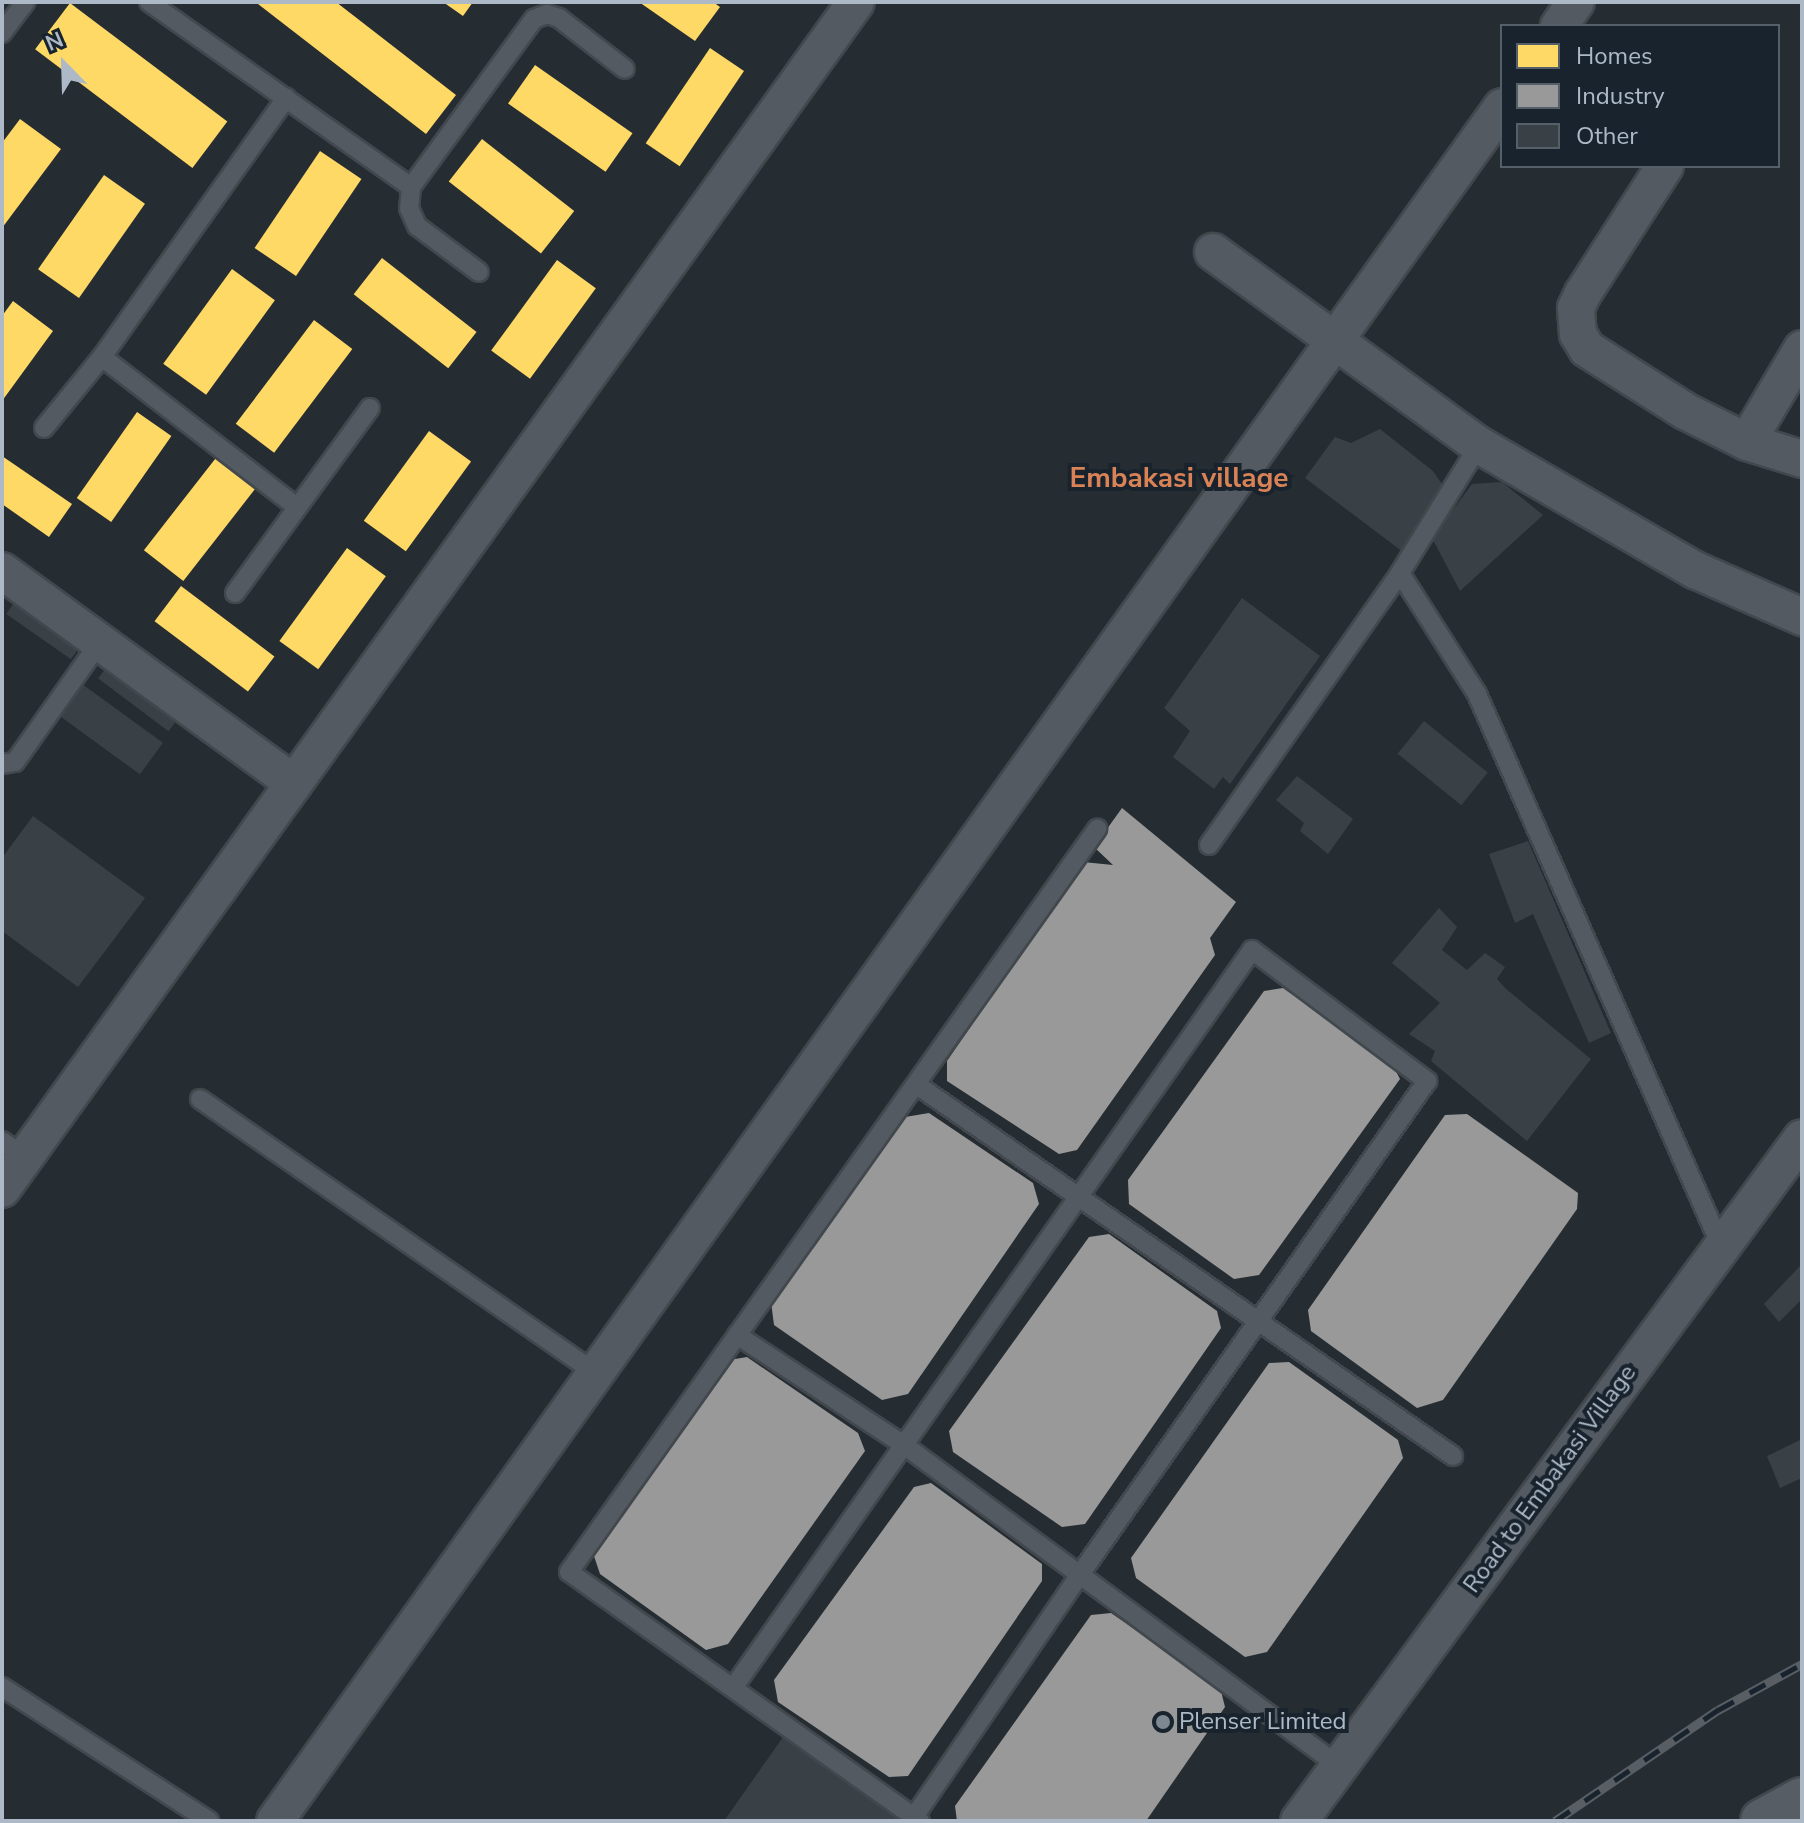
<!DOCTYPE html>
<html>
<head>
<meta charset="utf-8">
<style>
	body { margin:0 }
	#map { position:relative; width:1804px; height:1823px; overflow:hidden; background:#252c32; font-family:"Nunito Sans",sans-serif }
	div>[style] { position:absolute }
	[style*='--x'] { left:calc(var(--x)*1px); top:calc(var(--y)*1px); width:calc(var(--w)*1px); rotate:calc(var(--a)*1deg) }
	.homes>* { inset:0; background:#ffd966; transform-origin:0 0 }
	.industry>* { inset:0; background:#999 }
	.building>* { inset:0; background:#3a4146; transform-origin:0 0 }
	.roads { filter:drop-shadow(2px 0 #42484d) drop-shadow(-2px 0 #42484d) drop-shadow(0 2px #42484d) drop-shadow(0 -2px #42484d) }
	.service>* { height:18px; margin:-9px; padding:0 9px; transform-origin:9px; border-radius:9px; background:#545a62 }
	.minor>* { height:36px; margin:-18px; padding:0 18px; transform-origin:18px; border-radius:18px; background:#545a62 }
	.primary>* { height:44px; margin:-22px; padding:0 22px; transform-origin:22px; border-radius:22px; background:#575d64 }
	.rail>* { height:9px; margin-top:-4.5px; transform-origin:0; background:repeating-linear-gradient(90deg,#18232d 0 18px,#585e64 0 36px); box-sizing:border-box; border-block:2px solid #585e64 }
	.dots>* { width:22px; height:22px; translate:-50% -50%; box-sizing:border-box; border:4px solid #18232d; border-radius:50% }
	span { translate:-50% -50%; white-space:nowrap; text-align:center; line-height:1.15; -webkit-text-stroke:8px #18232d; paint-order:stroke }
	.street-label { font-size:24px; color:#adb9c6 }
	.poi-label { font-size:24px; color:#adb9c6 }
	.left { translate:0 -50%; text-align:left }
	.quarter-label { font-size:28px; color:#d88256; font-weight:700 }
	.frame { position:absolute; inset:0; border:4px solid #adb9c6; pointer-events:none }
	.legend { position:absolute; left:1500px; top:24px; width:280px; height:144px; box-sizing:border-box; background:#18232d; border:2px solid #545f6a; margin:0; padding:10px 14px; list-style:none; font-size:24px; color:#adb9c6 }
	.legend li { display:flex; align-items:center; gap:16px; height:40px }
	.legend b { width:40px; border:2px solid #545f6a }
	.north { position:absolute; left:24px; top:24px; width:80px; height:80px; -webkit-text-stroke:6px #18232d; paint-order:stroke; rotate:337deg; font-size:22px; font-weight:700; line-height:32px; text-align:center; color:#adb9c6 }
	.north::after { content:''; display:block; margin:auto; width:28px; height:36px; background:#adb9c6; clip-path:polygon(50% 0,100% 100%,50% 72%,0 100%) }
</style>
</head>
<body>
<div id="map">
	<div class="homes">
		<div style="clip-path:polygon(336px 2px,456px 95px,426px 134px,258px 4px)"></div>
		<div style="clip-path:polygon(443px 2px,473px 2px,463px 16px)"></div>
		<div style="clip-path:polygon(639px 2px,713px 2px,720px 7px,695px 41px)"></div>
		<div style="left:70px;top:3px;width:197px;height:58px;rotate:37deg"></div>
		<div style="left:710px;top:48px;width:41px;height:115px;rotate:34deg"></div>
		<div style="left:535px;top:65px;width:119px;height:47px;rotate:35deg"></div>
		<div style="clip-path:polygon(20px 119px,61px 149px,2px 228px,2px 143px)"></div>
		<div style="left:482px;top:139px;width:117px;height:54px;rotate:38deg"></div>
		<div style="left:320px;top:151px;width:50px;height:117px;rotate:34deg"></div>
		<div style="left:104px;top:175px;width:50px;height:115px;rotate:35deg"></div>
		<div style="left:382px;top:258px;width:120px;height:46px;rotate:38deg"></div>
		<div style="left:557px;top:260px;width:48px;height:112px;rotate:36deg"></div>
		<div style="left:232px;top:269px;width:53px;height:117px;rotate:36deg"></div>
		<div style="clip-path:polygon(13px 301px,53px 331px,2px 401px,2px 316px)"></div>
		<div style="left:314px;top:320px;width:48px;height:130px;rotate:37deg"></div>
		<div style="left:137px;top:412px;width:42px;height:105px;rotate:35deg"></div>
		<div style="left:429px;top:431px;width:52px;height:111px;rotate:36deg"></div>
		<div style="left:219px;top:454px;width:50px;height:122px;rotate:38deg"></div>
		<div style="clip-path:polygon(2px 456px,72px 504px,49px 537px,2px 504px)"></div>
		<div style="left:347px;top:548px;width:48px;height:115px;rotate:36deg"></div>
		<div style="left:181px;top:586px;width:117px;height:44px;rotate:37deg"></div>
	</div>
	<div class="industry">
		<div style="clip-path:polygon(1122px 808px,1236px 902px,1210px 938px,1215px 955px,1077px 1150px,1059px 1154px,947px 1081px,947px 1061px,1083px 862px,1113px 865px,1094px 847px)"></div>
		<div style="clip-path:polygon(1283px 988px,1391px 1062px,1400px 1079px,1259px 1275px,1234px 1279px,1129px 1204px,1128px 1180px,1264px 991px)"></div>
		<div style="clip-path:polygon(929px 1113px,1033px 1183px,1039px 1204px,908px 1394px,882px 1400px,774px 1325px,771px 1302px,905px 1117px)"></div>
		<div style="clip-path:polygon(1467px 1114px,1578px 1193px,1577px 1209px,1443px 1400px,1417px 1408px,1311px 1331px,1308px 1310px,1445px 1115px)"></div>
		<div style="clip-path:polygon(1109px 1234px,1217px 1311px,1221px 1328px,1085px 1524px,1062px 1527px,953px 1452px,949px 1431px,1089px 1237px)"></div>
		<div style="clip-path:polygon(747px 1357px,858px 1433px,865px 1451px,728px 1644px,706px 1650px,600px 1574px,592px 1550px,729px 1360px)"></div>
		<div style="clip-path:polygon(1289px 1362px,1398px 1440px,1403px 1458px,1267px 1652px,1245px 1657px,1136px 1578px,1131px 1558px,1269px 1363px)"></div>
		<div style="clip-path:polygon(931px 1483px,1042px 1564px,1042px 1581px,908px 1776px,889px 1777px,778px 1702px,774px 1680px,914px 1487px)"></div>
		<div style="clip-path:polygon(1111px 1613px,1220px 1687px,1225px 1707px,1146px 1821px,957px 1821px,955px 1806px,1091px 1615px)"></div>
	</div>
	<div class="building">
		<div style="clip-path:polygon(1380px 429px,1433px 471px,1442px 484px,1403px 552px,1305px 478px,1335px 437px,1351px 443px)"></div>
		<div style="clip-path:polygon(1502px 482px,1543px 515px,1460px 591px,1432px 538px,1472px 484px)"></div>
		<div style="clip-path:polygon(1242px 598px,1320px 656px,1230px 784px,1223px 777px,1214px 789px,1173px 757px,1190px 731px,1164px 708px)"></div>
		<div style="left:16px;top:600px;width:79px;height:17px;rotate:35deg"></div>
		<div style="left:109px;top:664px;width:88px;height:18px;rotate:37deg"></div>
		<div style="left:82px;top:684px;width:100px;height:39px;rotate:36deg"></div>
		<div style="left:1424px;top:721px;width:82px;height:42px;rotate:39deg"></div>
		<div style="clip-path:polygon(1297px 776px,1353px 819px,1328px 854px,1300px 831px,1304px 823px,1276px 800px)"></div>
		<div style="clip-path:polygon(33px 816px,145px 898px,78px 987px,2px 931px,2px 858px)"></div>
		<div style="clip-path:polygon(1528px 841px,1611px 1033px,1589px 1043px,1533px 914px,1515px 923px,1489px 854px)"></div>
		<div style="clip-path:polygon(1439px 908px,1457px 927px,1442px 950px,1467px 970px,1485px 953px,1505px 967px,1497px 979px,1505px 988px,1591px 1059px,1527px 1141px,1431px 1061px,1435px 1051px,1409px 1034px,1440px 1003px,1392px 963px)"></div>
		<div style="clip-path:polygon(1800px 1266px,1802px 1299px,1779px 1322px,1764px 1304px)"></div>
		<div style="clip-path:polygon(1802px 1439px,1802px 1478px,1780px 1488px,1767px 1456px)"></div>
		<div style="clip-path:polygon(783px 1737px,905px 1821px,724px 1821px)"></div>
	</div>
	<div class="roads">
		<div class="service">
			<div style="--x:149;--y:2;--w:321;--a:35.2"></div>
			<div style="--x:411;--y:187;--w:21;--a:95"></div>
			<div style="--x:409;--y:208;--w:20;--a:66"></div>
			<div style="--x:417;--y:226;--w:77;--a:36.6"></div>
			<div style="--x:2;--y:33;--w:39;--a:-53"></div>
			<div style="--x:411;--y:187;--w:208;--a:-53.8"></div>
			<div style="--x:534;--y:19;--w:14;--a:-21"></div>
			<div style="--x:547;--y:14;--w:13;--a:18"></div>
			<div style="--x:559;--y:18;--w:83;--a:37.7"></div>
			<div style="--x:102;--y:357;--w:246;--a:37.6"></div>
			<div style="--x:44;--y:428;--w:92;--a:-50.8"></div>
			<div style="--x:102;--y:357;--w:318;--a:-54.6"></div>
			<div style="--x:1400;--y:573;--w:143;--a:57.5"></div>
			<div style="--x:1477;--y:694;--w:604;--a:66.15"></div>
			<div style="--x:235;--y:593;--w:229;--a:-53.9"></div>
			<div style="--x:2;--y:764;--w:13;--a:-9"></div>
			<div style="--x:15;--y:762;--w:147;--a:-54.7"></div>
			<div style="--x:1209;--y:845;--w:332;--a:-54.9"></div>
			<div style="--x:1400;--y:573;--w:150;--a:-58.3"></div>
			<div style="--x:917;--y:1085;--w:652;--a:34.69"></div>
			<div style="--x:200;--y:1099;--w:482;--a:34.7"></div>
			<div style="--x:2;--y:1141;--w:29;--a:35"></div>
			<div style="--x:737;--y:1335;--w:200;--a:33.4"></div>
			<div style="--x:904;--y:1445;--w:541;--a:36.42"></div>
			<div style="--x:2;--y:1687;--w:247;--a:32.9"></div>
			<div style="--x:733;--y:1688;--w:902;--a:-54.88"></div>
			<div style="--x:1252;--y:950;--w:219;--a:36.8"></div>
			<div style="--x:1427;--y:1081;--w:601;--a:125.12"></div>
			<div style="--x:1081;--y:1573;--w:296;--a:124.4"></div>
			<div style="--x:914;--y:1817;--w:7;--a:34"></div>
			<div style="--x:914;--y:1817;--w:423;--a:-144.6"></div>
			<div style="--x:569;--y:1572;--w:912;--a:-54.6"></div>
		</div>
		<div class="minor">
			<div style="--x:1559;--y:26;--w:29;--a:-55"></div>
			<div style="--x:1665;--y:166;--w:151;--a:122.8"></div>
			<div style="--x:1583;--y:293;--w:17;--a:115"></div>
			<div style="--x:1576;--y:308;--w:26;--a:86"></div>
			<div style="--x:1578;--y:334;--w:17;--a:59"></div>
			<div style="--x:1587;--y:349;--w:116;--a:32.3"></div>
			<div style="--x:1685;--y:411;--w:69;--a:26.6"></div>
			<div style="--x:1747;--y:442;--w:58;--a:17.2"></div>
			<div style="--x:1213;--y:252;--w:329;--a:36"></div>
			<div style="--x:1479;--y:445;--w:250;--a:30.1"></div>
			<div style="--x:1695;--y:570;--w:117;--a:23.7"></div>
			<div style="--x:1747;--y:442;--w:108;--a:-59.4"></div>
			<div style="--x:2;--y:571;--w:361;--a:36"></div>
			<div style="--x:2;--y:1189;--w:1462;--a:-54.27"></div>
			<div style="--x:275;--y:1821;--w:2108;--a:-54.4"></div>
			<div style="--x:1299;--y:1821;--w:848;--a:-53.63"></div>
		</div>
		<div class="primary">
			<div style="--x:1763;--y:1821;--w:44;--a:-28.3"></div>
		</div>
	</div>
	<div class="rail">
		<div style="--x:1555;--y:1821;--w:197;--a:-34.3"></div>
		<div style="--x:1718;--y:1710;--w:96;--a:-28.7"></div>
	</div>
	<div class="dots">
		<div style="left:1163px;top:1722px;background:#7d8892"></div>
	</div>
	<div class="street-label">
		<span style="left:1550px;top:1479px;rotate:-54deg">Road to Embakasi Village</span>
	</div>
	<div class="poi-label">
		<span class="left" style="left:1179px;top:1722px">Plenser Limited</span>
	</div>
	<div class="quarter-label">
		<span style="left:1179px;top:478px">Embakasi village</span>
	</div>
	<div class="frame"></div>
	<ul class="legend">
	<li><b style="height:22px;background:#ffd966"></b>Homes</li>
	<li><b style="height:22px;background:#999"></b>Industry</li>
	<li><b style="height:22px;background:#3a4146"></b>Other</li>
	</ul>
	<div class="north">N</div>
</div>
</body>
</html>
